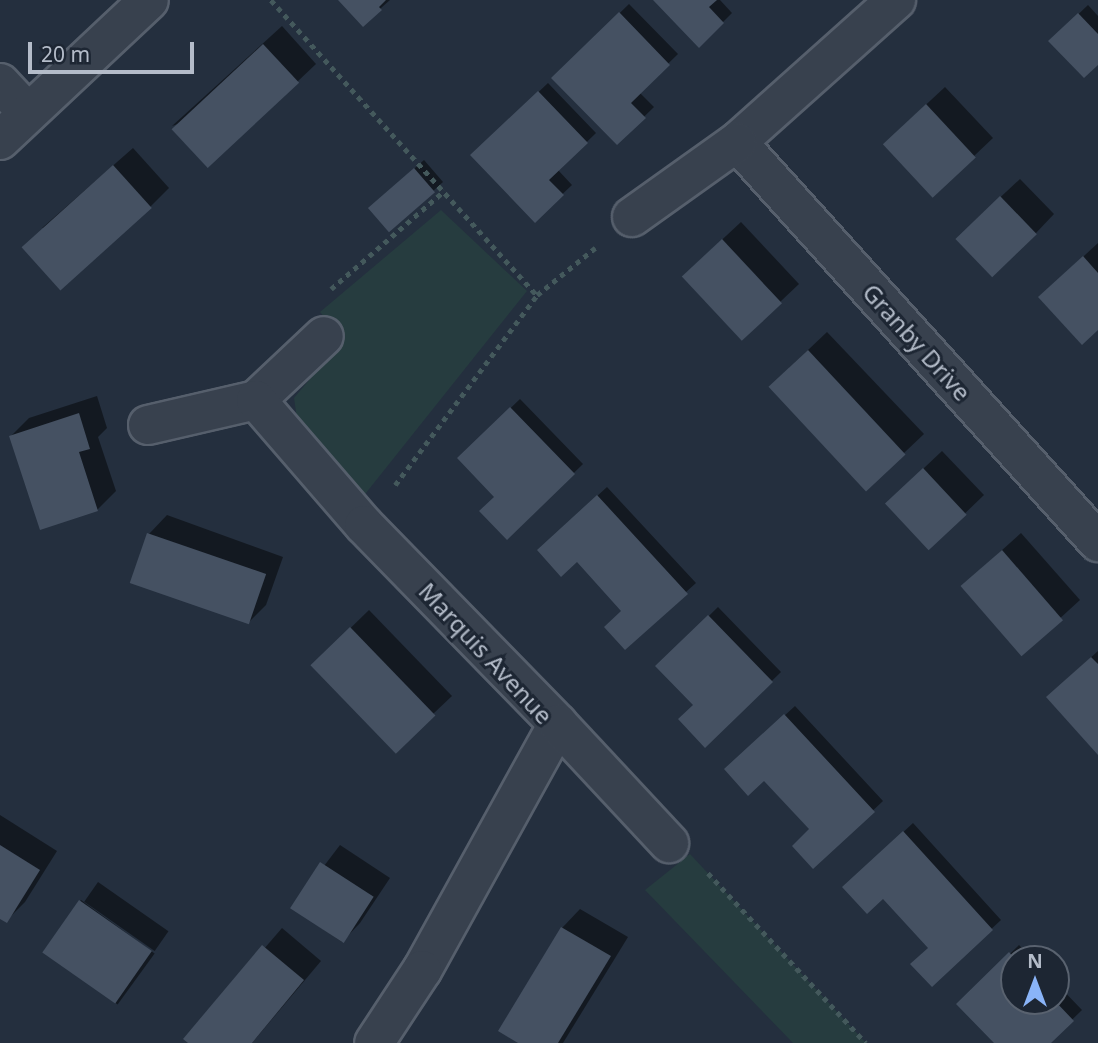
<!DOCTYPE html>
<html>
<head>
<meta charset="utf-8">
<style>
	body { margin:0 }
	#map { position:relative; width:1098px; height:1043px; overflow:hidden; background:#242f3e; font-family:"Noto Sans",sans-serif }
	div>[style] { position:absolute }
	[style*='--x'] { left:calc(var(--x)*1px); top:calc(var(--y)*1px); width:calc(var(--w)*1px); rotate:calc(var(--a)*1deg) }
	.green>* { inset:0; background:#263c3f }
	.shadow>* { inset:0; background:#0007; transform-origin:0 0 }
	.building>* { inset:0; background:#455162; transform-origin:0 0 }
	.path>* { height:4.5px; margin-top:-2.25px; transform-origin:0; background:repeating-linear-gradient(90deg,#44595c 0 5px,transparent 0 10px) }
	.roads { filter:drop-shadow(2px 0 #565f6c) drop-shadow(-2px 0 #565f6c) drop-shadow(0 2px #565f6c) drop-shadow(0 -2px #565f6c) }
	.minor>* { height:38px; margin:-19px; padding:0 19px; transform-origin:19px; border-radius:19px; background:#38414e }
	span { translate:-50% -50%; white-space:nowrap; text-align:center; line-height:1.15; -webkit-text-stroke:6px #1d2633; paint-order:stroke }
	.street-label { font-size:24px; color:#b4bcc9 }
	.north { position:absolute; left:1000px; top:945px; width:70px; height:70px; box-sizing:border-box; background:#1d2633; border:2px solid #59626f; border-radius:50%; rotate:0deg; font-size:19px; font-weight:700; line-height:28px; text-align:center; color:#b4bcc9 }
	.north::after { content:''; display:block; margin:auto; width:24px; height:32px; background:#8ab4f8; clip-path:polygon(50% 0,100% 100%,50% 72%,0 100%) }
	.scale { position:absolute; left:28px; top:42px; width:166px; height:32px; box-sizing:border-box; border:4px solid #b4bcc9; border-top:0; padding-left:9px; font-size:21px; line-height:24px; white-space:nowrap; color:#b4bcc9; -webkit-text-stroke:5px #1d2633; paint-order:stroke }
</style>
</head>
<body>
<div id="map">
	<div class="green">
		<div style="clip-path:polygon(441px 210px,527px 291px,362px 498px,298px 425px,294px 398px,337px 347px,339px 334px,320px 312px)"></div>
		<div style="clip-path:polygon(690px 854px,866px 1043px,793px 1043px,645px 890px)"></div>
	</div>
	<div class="shadow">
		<div style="clip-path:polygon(341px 0,390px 0,363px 24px)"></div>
		<div style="clip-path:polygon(655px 0,720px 0,732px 13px,699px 46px)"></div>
		<div style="clip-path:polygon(629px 4px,678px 54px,639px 92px,654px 107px,617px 143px,553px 78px)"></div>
		<div style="clip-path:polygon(1088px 5px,1098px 16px,1098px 62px,1050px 41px)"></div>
		<div style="clip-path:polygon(282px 26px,316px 64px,297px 82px,172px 126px)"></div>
		<div style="clip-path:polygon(548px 83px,596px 133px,558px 170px,572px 185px,535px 220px,472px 155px)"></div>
		<div style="clip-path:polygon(945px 87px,993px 138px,974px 156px,903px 126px)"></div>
		<div style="clip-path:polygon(133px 148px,169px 188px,150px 207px,42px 228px)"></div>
		<div style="clip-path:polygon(424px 160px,443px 182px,433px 191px,380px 199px)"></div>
		<div style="clip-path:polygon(1020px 179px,1054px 214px,1036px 233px,976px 220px)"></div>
		<div style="clip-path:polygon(741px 222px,799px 284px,780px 302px,683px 276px)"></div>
		<div style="clip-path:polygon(1098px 243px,1098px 328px,1059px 279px)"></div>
		<div style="clip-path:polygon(827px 332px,924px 434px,866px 489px,789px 368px)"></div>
		<div style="clip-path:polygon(97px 396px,107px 428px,98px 437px,116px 491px,97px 510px,11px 436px,29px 418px)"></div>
		<div style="clip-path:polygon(520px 399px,583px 464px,507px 538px,497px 497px,459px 458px)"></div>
		<div style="clip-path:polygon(942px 451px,984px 495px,929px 548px,906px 485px)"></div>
		<div style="clip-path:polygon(607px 487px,696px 583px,686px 592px,623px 611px,577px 560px,548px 541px)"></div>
		<div style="clip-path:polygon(167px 515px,283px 557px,266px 605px,248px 623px,149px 534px)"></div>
		<div style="clip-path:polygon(1021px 533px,1080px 600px,1022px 653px,981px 569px)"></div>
		<div style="clip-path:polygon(718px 607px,781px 672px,705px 746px,695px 705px,658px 666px)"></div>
		<div style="clip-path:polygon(369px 610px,452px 696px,433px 714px,331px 647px)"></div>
		<div style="clip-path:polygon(1098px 651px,1098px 752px,1067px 679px)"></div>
		<div style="clip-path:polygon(795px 706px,883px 801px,813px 867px,811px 829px,765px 779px,736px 760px)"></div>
		<div style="clip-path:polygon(0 815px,57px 851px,25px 902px,6px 921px,0 917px)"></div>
		<div style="clip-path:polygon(913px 823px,1001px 920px,932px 984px,930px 947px,883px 896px,854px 878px)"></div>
		<div style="clip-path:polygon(340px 845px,390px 878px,360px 923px,342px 942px,292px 908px)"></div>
		<div style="left:98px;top:882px;width:86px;height:24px;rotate:35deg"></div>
		<div style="left:81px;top:900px;width:91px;height:63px;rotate:36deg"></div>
		<div style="clip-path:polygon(580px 909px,628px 937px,563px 1043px,522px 1043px,562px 928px)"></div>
		<div style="clip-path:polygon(282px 928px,321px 961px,252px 1043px,190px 1043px,186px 1039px)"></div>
		<div style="clip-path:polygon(1019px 945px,1033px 959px,1014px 959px,1014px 1001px,1056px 1001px,1056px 983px,1082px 1010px,1048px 1043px,995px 1043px,959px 1004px)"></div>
	</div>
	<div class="building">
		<div style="clip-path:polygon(338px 0,386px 0,379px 7px,382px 10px,363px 27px)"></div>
		<div style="clip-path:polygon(653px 0,717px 0,709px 7px,724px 23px,699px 48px)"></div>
		<div style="clip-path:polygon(619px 12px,670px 65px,631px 103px,646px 118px,617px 145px,551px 78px)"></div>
		<div style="clip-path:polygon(1078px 13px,1098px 34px,1098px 65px,1084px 78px,1048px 41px)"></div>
		<div style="left:263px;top:44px;width:53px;height:125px;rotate:47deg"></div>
		<div style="clip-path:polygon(538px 91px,588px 143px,549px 180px,564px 195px,535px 223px,470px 155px)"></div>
		<div style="left:926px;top:104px;width:73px;height:59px;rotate:47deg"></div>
		<div style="left:113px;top:165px;width:58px;height:123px;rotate:48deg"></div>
		<div style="left:414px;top:168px;width:32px;height:61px;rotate:49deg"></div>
		<div style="left:1000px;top:196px;width:53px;height:62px;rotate:46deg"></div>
		<div style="left:722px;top:239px;width:88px;height:55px;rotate:47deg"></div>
		<div style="clip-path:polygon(1083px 256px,1098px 273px,1098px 330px,1082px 345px,1038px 297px)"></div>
		<div style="left:808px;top:350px;width:143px;height:54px;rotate:47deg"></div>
		<div style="clip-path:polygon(510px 407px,575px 474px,507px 540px,479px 511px,494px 497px,457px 458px)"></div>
		<div style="clip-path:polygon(79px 413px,90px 449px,79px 452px,98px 511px,40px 530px,9px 436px)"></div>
		<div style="left:923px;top:468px;width:64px;height:52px;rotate:47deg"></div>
		<div style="clip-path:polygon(597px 495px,688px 594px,625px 650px,604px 627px,621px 611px,577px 562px,561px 577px,537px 550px)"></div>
		<div style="left:147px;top:533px;width:126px;height:53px;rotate:19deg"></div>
		<div style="left:1002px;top:550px;width:93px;height:55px;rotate:49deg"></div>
		<div style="clip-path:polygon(708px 615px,773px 682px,705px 748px,678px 719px,693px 705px,655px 666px)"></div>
		<div style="left:350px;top:627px;width:123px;height:55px;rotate:46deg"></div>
		<div style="clip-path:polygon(1091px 657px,1098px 664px,1098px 755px,1046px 697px)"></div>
		<div style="clip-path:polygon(784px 714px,875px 812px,813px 869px,792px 846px,809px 829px,764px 781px,748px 796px,724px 769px)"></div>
		<div style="clip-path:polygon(903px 831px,993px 930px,932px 987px,910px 964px,928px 948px,883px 899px,867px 914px,842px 887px)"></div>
		<div style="clip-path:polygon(0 845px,40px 870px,7px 923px,0 919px)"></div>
		<div style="left:320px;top:862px;width:64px;height:55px;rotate:33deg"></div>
		<div style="left:79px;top:900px;width:89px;height:64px;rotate:35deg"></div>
		<div style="clip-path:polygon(561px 927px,611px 956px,558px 1043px,518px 1043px,498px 1031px)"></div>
		<div style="clip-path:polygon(262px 945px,304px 980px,252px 1043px,188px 1043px,183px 1039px)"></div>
		<div style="clip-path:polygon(1009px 952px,1014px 958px,1014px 1001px,1055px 1001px,1074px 1021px,1051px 1043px,994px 1043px,956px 1004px)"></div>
	</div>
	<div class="path">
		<div style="--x:271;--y:0;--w:397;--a:48"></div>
		<div style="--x:537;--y:295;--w:75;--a:-39"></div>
		<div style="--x:331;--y:289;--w:150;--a:-40.9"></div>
		<div style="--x:395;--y:485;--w:237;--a:-53.2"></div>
		<div style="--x:708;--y:873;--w:232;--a:47.1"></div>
	</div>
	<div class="roads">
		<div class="minor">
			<div style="--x:896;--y:0;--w:213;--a:138.2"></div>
			<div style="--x:737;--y:142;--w:539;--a:47.93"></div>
			<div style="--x:0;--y:83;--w:40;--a:47"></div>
			<div style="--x:0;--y:140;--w:204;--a:-43.2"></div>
			<div style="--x:632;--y:217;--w:129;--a:-35.5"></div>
			<div style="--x:256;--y:400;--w:93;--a:-43.3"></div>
			<div style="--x:148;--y:425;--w:111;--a:-13"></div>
			<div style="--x:256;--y:400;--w:165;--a:49.2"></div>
			<div style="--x:364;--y:525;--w:278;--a:45.7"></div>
			<div style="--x:558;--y:724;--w:281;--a:118.9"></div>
			<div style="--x:422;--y:970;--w:87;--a:123.3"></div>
			<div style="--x:558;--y:724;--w:163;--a:47"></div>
		</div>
	</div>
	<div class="street-label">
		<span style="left:917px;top:342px;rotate:48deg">Granby Drive</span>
		<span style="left:486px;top:653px;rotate:47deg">Marquis Avenue</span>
	</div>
	<div class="north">N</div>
	<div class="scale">20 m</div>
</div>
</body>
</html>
